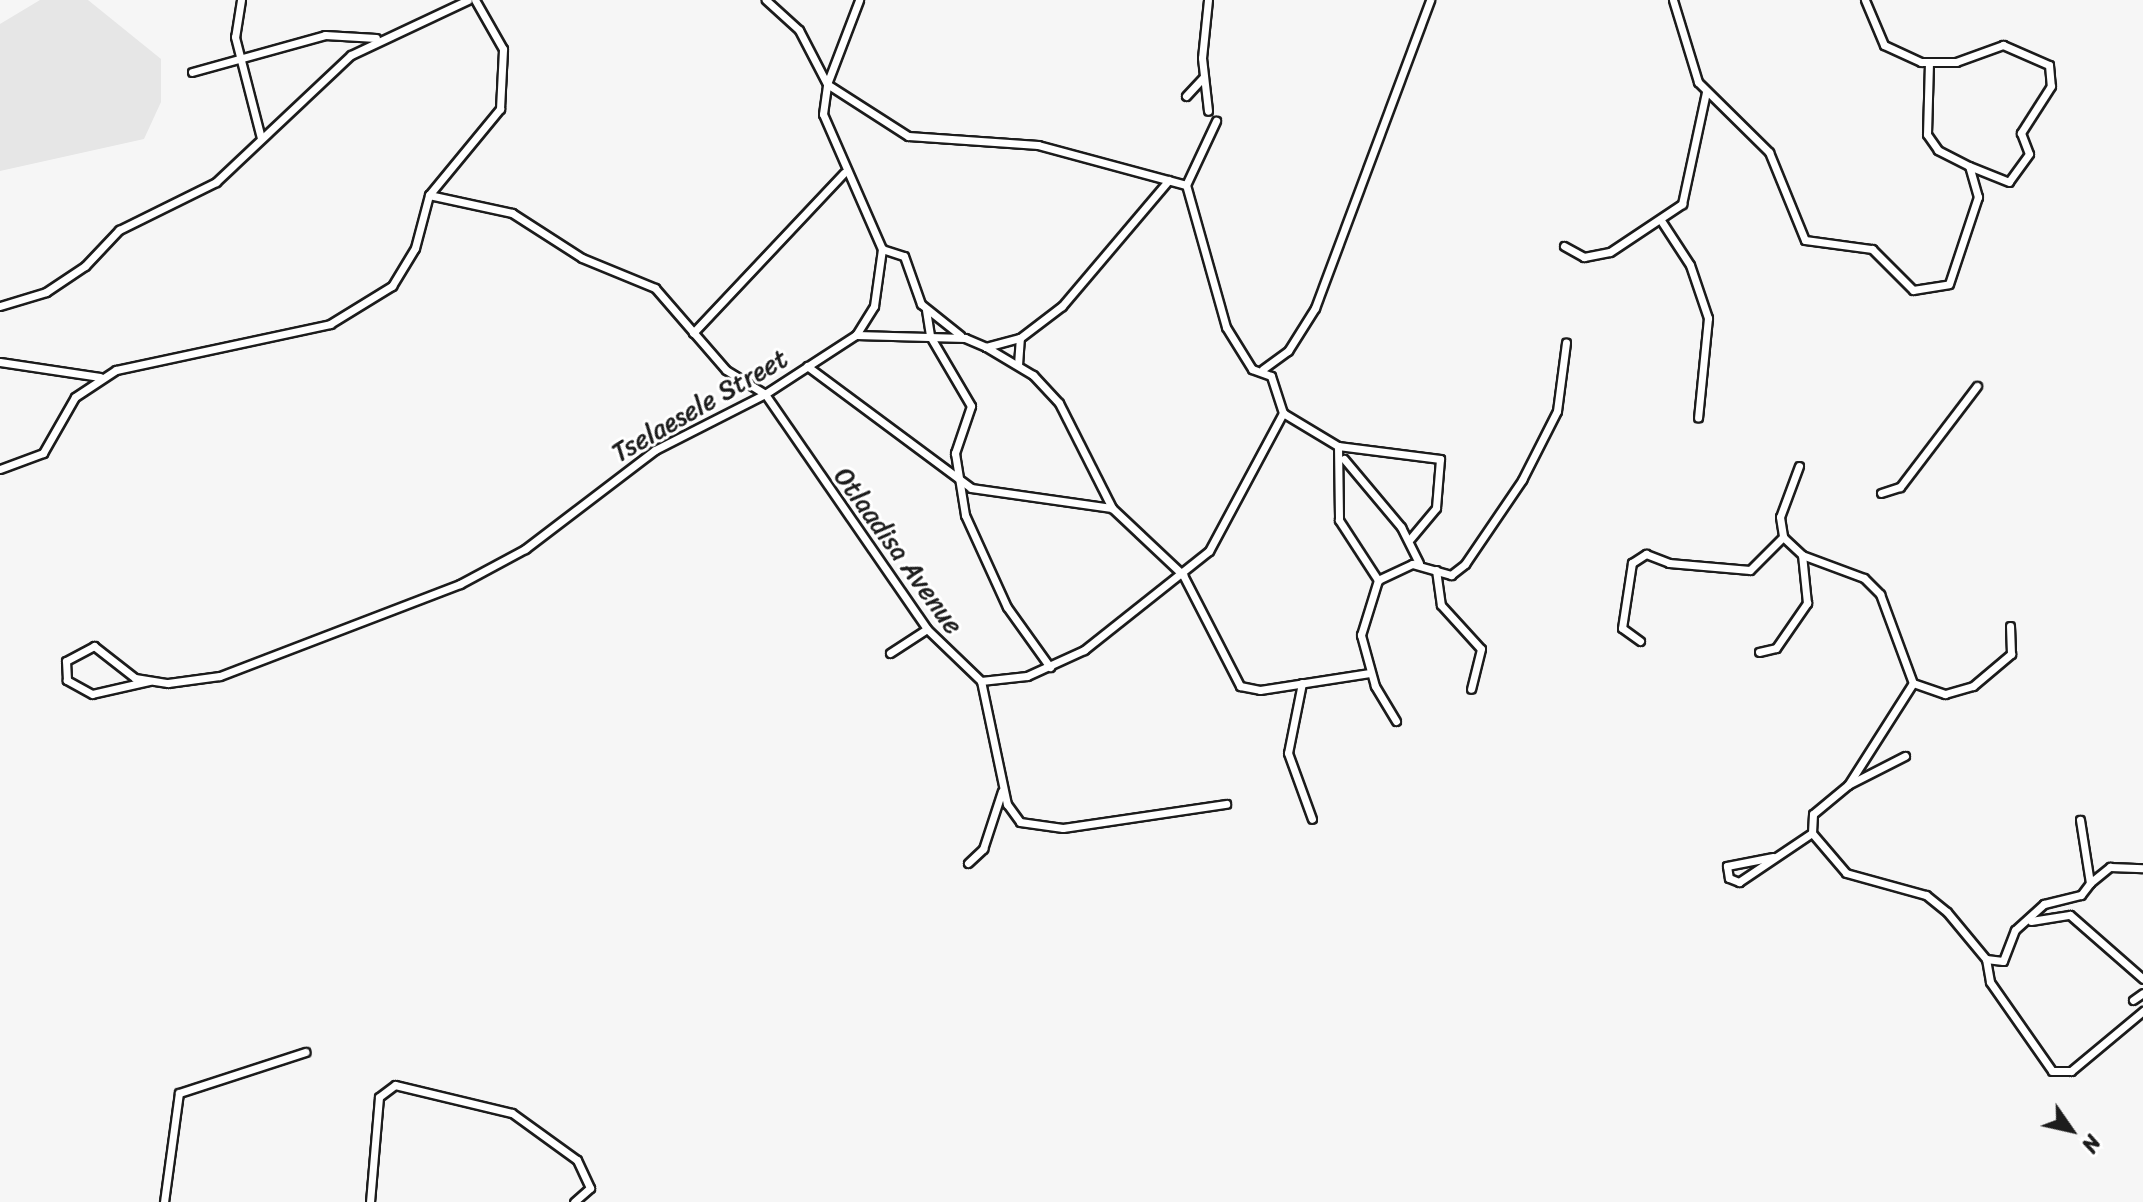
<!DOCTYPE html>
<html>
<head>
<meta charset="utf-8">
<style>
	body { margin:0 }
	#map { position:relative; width:2143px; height:1202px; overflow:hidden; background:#f6f6f6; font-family:Sriracha,sans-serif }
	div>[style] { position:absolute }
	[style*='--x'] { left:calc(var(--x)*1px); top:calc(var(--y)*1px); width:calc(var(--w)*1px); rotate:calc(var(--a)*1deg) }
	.built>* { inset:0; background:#e6e6e6 }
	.roads { filter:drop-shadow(2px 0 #1c1c1c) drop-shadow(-2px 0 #1c1c1c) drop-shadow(0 2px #1c1c1c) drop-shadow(0 -2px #1c1c1c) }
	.minor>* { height:7px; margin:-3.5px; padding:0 3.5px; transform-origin:3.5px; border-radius:3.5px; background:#fff }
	span { translate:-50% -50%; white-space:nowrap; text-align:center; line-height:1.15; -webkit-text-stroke:6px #fff; paint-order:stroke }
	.street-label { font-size:26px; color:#1c1c1c }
	.north { position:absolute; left:2031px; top:1090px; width:80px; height:80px; -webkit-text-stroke:6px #fff; paint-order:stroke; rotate:124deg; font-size:22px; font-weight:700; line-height:32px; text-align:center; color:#1c1c1c }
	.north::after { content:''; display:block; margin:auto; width:28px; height:36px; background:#1c1c1c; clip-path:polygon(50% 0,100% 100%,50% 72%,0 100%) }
</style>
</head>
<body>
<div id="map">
	<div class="built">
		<div style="clip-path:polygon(40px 0,88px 0,161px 59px,161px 102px,144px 139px,0 171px,0 24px)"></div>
	</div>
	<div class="roads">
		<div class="minor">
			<div style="--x:241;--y:0;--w:37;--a:99"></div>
			<div style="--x:235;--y:37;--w:104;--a:75.6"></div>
			<div style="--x:1208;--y:0;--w:58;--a:95.9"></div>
			<div style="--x:1202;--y:58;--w:53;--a:83.5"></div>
			<div style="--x:1673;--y:0;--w:86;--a:73"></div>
			<div style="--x:1698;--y:82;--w:100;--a:44.6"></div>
			<div style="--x:1769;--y:152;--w:95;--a:67.8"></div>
			<div style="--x:1805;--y:240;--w:68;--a:7.7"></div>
			<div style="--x:1872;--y:249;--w:58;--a:45"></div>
			<div style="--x:1913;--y:290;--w:36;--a:-9"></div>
			<div style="--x:1949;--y:284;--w:92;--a:-71.6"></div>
			<div style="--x:1978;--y:197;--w:32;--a:-106"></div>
			<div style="--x:1969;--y:166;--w:35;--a:-153"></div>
			<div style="--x:1938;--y:150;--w:19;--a:-125"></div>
			<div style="--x:1927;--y:134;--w:70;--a:-88.4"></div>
			<div style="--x:1865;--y:0;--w:49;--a:67.1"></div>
			<div style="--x:1884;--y:45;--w:41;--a:24.7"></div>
			<div style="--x:1921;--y:62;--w:35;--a:0"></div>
			<div style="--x:1956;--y:62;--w:50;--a:-19.9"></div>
			<div style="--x:2003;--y:45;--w:50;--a:23.5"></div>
			<div style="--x:2049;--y:65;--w:21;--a:85"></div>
			<div style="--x:2051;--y:86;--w:56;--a:122.6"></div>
			<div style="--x:2021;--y:133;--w:22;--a:69"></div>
			<div style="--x:2029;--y:154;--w:34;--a:126"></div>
			<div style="--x:2009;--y:182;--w:43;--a:-158.2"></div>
			<div style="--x:192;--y:72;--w:138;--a:-15.5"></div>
			<div style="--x:325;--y:35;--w:51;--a:3.4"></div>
			<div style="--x:1186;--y:96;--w:26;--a:-47"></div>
			<div style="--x:1186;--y:185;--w:71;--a:-64.9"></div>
			<div style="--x:429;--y:195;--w:85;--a:12.2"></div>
			<div style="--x:512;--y:213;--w:83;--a:32.7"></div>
			<div style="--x:582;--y:258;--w:79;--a:22.3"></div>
			<div style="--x:655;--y:288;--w:108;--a:49.1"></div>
			<div style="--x:726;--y:370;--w:46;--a:31.6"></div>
			<div style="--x:765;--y:394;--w:285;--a:55.4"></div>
			<div style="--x:927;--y:629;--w:75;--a:43.9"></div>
			<div style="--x:981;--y:681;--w:46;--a:-6.2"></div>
			<div style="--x:1027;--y:676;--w:63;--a:-24.5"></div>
			<div style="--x:1084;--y:650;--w:159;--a:-38.4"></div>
			<div style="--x:1209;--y:551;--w:157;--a:-61.8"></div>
			<div style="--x:1283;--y:413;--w:39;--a:-108"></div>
			<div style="--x:1271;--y:376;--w:20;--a:-160"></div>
			<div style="--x:1252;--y:369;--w:49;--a:-121.8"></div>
			<div style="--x:1226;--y:327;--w:148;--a:-105.7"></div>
			<div style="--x:1186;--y:185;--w:153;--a:-164.9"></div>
			<div style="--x:1038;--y:145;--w:130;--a:-176"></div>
			<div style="--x:908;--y:136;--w:96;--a:-147.3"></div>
			<div style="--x:827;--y:84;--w:61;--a:-117.4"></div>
			<div style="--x:799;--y:30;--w:45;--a:-137.7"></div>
			<div style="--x:1662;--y:222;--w:51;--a:56.9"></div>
			<div style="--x:1690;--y:265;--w:56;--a:71.2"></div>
			<div style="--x:1708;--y:318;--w:100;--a:95.7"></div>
			<div style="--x:1564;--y:246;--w:23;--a:29"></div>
			<div style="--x:1584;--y:257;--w:26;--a:-11"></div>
			<div style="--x:1610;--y:252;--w:87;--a:-33.7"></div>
			<div style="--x:1682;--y:204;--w:115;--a:-77.9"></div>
			<div style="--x:882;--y:249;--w:23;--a:18"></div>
			<div style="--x:904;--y:256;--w:51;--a:70.5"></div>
			<div style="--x:921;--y:304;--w:50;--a:38.5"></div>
			<div style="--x:0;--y:306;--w:48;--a:-16.9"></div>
			<div style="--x:46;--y:292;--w:47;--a:-33.7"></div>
			<div style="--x:85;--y:266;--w:50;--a:-46.6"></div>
			<div style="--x:119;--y:230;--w:108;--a:-26.3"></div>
			<div style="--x:216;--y:182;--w:185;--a:-43.3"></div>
			<div style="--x:351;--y:55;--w:129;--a:-25.2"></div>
			<div style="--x:926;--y:310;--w:26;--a:81"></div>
			<div style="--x:930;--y:336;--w:81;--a:59.6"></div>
			<div style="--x:971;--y:406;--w:50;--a:108.8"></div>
			<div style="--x:955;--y:453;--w:63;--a:80.8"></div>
			<div style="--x:965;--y:515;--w:101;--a:65.5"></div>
			<div style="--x:1007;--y:607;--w:74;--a:54.4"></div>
			<div style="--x:693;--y:333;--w:220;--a:-46.7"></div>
			<div style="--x:856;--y:335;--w:109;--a:1.6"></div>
			<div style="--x:965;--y:338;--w:23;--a:23"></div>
			<div style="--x:986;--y:347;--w:35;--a:-15"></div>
			<div style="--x:1020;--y:338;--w:53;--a:-37.3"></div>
			<div style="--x:1062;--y:306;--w:165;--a:-49.7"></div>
			<div style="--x:986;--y:347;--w:55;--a:30.8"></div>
			<div style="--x:1033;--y:375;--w:38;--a:47"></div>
			<div style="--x:1059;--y:403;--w:118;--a:63.2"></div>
			<div style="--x:1112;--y:508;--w:98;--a:43.3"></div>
			<div style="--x:1183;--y:575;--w:125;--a:62.8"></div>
			<div style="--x:1240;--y:686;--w:20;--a:11"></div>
			<div style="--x:1260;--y:690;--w:111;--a:-8.8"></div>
			<div style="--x:0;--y:362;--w:101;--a:8.5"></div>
			<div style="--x:1018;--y:365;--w:27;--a:-86"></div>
			<div style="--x:807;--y:366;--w:204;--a:36.6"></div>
			<div style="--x:971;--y:488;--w:142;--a:8.1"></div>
			<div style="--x:1263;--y:369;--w:31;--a:-36"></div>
			<div style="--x:1288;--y:351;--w:51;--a:-57.9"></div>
			<div style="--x:1315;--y:308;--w:329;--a:-69.5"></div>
			<div style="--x:1283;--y:413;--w:64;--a:31"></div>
			<div style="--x:1338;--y:446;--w:74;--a:89.2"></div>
			<div style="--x:1339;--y:520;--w:72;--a:57"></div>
			<div style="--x:1338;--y:446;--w:103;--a:7.3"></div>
			<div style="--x:1440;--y:459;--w:49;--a:94.7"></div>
			<div style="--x:1436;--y:508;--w:40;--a:130"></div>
			<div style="--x:1344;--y:459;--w:89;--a:50"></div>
			<div style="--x:1401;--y:527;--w:40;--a:63.4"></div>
			<div style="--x:1799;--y:466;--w:54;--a:110.4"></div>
			<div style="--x:1780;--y:517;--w:20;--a:81"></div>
			<div style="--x:1783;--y:537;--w:26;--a:43"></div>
			<div style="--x:1802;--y:555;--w:66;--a:20.4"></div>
			<div style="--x:1864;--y:578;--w:23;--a:45"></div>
			<div style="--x:1880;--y:594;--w:95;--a:69.7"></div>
			<div style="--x:1913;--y:683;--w:121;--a:122.5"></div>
			<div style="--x:1848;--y:785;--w:45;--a:140.4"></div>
			<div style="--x:1813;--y:814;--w:19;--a:93"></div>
			<div style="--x:1812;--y:833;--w:52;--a:49.6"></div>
			<div style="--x:1846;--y:873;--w:83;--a:15.4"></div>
			<div style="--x:1926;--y:895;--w:27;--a:39"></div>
			<div style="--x:1947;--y:912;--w:61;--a:50.3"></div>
			<div style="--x:1986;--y:959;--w:23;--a:80"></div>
			<div style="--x:1990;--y:982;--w:108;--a:55.1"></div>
			<div style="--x:2052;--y:1071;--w:19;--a:0"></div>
			<div style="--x:2071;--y:1071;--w:94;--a:-39.8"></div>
			<div style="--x:0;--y:469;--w:46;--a:-20.4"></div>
			<div style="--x:43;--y:453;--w:64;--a:-60.3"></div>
			<div style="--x:75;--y:397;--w:49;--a:-33.4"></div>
			<div style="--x:116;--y:370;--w:219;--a:-12.1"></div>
			<div style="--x:330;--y:324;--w:73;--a:-31.5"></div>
			<div style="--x:392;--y:286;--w:44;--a:-58.8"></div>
			<div style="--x:415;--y:248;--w:55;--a:-75.2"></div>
			<div style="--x:429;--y:195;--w:112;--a:-50.5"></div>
			<div style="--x:500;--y:109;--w:60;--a:-87.1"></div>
			<div style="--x:503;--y:49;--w:56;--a:-119.7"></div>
			<div style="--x:1881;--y:493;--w:20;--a:-18"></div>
			<div style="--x:1900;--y:487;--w:127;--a:-52.7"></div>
			<div style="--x:1436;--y:570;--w:35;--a:82"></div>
			<div style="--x:1441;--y:605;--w:59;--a:47.7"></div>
			<div style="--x:1481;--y:649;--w:41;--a:104"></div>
			<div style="--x:1640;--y:641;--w:22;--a:-144"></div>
			<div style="--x:1622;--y:628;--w:66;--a:-81.3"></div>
			<div style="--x:1632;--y:563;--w:17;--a:-33"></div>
			<div style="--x:1646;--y:554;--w:25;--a:21"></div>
			<div style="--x:1669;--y:563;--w:81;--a:4.9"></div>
			<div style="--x:1750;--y:570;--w:47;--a:-45"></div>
			<div style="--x:1759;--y:652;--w:17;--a:-13"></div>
			<div style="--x:1776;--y:648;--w:55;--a:-55.4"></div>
			<div style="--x:1807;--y:603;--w:48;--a:-95.9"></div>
			<div style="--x:890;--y:653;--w:44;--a:-33"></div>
			<div style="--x:149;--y:681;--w:58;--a:167.2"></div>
			<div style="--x:92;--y:694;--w:29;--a:-151"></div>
			<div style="--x:67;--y:680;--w:19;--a:-93"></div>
			<div style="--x:66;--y:661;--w:32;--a:-28"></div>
			<div style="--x:94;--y:646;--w:52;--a:38"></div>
			<div style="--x:135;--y:678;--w:33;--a:9"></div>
			<div style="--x:168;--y:683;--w:52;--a:-7.7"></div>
			<div style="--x:220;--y:676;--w:257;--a:-21"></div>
			<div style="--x:460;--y:584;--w:74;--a:-28.3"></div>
			<div style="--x:525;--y:549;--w:163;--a:-37.3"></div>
			<div style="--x:655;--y:450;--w:123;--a:-27"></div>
			<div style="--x:765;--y:394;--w:108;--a:-33"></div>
			<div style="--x:856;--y:335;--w:34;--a:-58"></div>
			<div style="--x:874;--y:306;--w:58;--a:-82"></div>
			<div style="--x:882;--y:249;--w:147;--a:-113.6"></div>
			<div style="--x:823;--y:114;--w:30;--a:-82"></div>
			<div style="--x:827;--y:84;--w:90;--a:-69.1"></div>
			<div style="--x:981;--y:681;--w:126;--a:78.1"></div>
			<div style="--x:1007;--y:804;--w:22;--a:54"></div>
			<div style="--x:1020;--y:822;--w:43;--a:7.9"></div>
			<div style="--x:1063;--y:828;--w:165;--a:-8.4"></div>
			<div style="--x:1302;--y:683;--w:71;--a:101.3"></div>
			<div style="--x:1288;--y:753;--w:70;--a:70"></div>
			<div style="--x:1913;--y:683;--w:34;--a:19"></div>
			<div style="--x:1945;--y:694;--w:29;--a:-16"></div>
			<div style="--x:1973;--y:686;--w:50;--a:-40.1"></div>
			<div style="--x:2011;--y:654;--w:28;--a:-92"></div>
			<div style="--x:1396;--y:721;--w:41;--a:-121"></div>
			<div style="--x:1375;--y:686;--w:53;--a:-105.4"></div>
			<div style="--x:1361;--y:635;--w:58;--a:-72.8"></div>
			<div style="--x:1378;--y:580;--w:38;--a:-25"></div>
			<div style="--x:1412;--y:564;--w:41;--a:15.8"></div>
			<div style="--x:1451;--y:575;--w:18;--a:-38"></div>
			<div style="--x:1465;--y:564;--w:102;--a:-55.8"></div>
			<div style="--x:1522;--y:480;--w:77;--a:-63.1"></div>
			<div style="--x:1557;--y:411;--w:69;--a:-82.5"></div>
			<div style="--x:1848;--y:785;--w:64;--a:-27"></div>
			<div style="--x:1773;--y:857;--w:47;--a:168.9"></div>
			<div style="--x:1727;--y:866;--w:12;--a:81"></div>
			<div style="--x:1729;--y:878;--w:11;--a:22"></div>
			<div style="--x:1739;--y:882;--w:88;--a:-33.9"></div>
			<div style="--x:968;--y:863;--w:21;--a:-43"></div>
			<div style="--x:983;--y:849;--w:61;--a:-71.9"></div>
			<div style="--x:2090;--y:883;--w:26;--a:-39"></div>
			<div style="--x:2110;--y:867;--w:33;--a:2"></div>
			<div style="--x:2031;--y:921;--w:39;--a:-9"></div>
			<div style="--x:2070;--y:915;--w:97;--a:41.2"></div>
			<div style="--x:1986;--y:959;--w:17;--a:7"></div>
			<div style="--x:2003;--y:961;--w:33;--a:-69"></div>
			<div style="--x:2015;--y:930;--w:39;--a:-42"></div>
			<div style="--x:2044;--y:904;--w:38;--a:-14"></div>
			<div style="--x:2081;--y:895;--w:15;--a:-53"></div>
			<div style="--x:2090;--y:883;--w:64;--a:-99"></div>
			<div style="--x:2133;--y:1000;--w:12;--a:-35"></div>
			<div style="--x:164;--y:1202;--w:110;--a:-82.2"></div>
			<div style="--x:179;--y:1093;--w:133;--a:-18"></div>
			<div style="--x:370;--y:1202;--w:105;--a:-85.1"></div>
			<div style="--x:379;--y:1097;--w:20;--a:-37"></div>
			<div style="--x:395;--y:1085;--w:120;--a:13.5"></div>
			<div style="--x:512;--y:1113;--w:80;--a:35.9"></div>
			<div style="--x:577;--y:1160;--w:31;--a:65"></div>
			<div style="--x:590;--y:1188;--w:21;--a:139"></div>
		</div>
	</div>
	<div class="street-label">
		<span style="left:700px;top:406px;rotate:-30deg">Tselaesele Street</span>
		<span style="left:898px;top:551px;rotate:54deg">Otlaadisa Avenue</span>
	</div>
	<div class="north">N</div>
</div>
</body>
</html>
